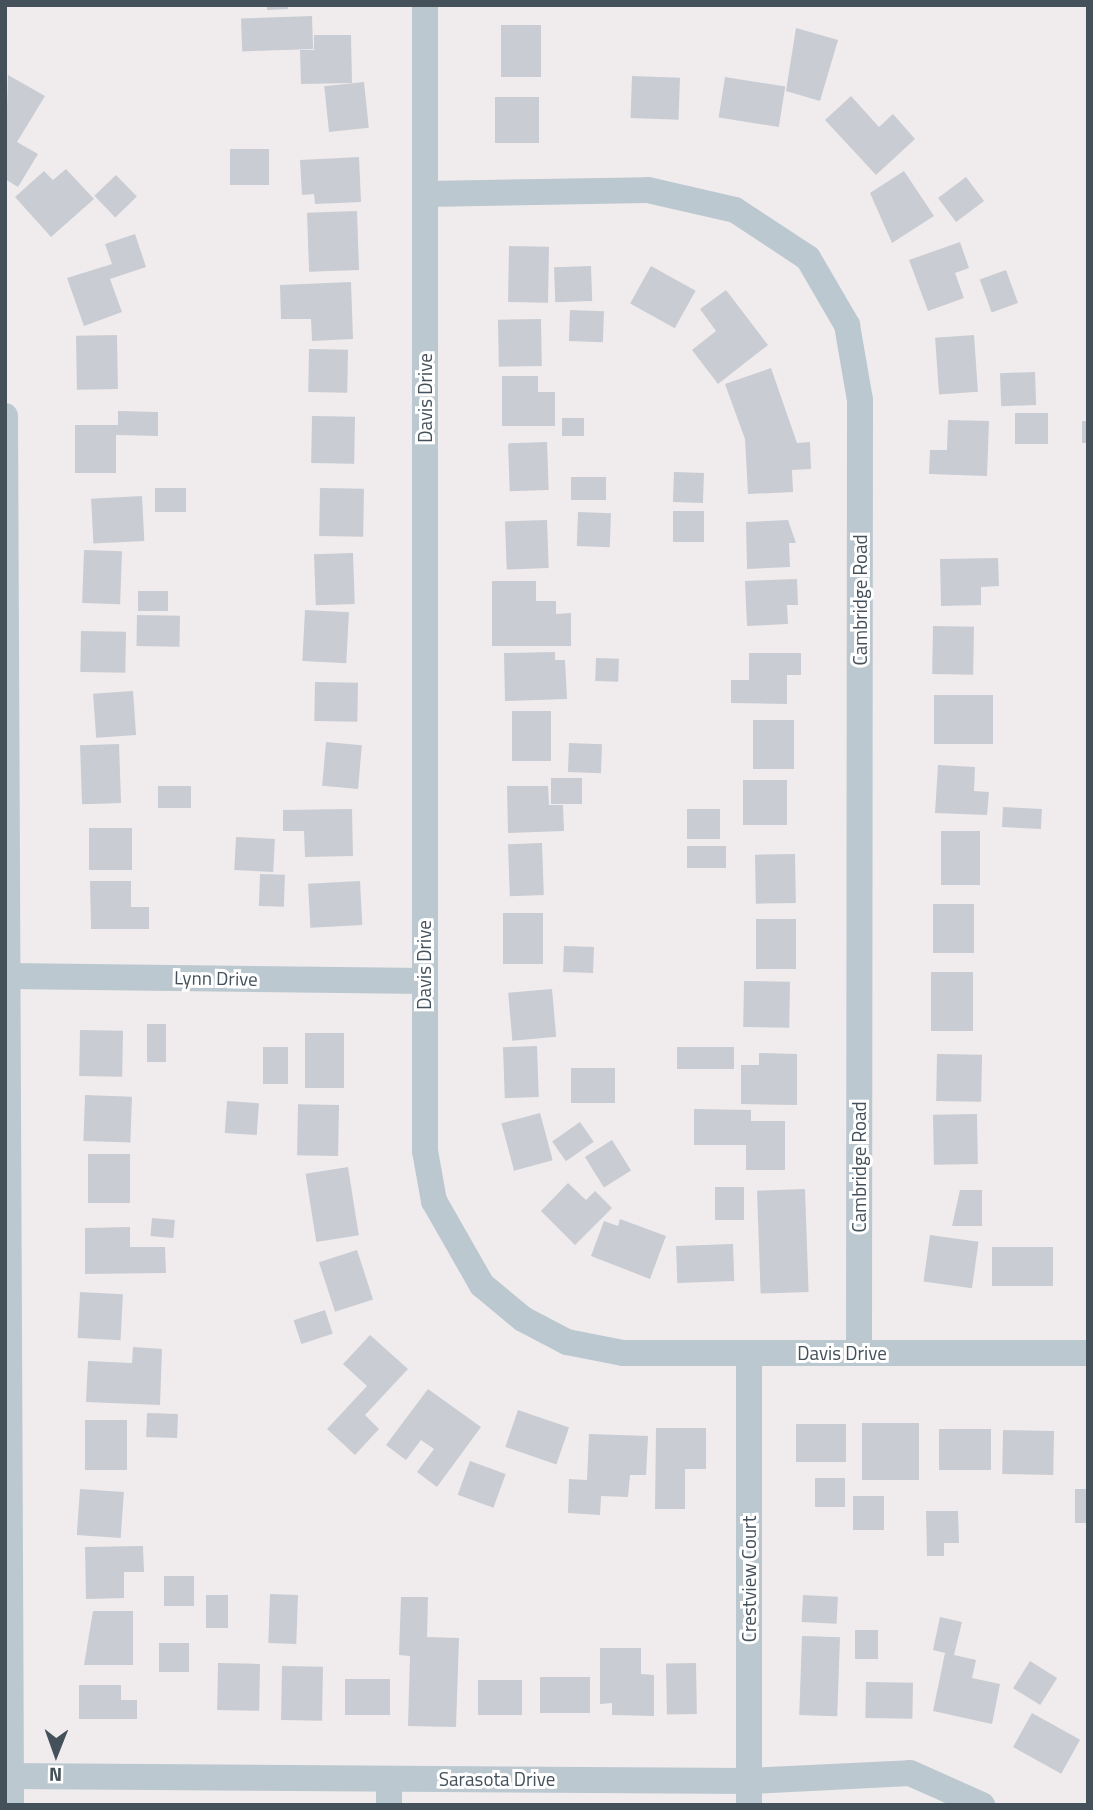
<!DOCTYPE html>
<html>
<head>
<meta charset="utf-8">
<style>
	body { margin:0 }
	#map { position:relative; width:1093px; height:1810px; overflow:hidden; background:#f0eced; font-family:"Titillium Web",sans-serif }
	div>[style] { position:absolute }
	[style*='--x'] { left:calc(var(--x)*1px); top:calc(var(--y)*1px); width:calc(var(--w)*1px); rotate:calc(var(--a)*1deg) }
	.building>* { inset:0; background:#c9ccd2; transform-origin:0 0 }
	.minor>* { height:26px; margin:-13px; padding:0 13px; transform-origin:13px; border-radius:13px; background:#bcc8d0 }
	span { translate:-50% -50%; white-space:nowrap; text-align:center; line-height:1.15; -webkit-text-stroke:6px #fff; paint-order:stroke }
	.street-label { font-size:19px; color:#44515b }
	.frame { position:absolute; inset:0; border:7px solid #44515b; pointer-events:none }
	.north { position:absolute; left:21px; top:1719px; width:70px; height:70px; -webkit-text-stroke:5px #fff; paint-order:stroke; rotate:181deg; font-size:19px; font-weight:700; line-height:28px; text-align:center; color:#44515b }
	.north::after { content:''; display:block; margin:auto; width:24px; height:32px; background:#44515b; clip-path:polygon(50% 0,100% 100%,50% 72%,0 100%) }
</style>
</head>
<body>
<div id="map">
	<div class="building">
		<div style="clip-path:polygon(267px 5px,288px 5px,288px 9px,267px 10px)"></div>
		<div style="left:312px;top:16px;width:33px;height:71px;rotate:88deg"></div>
		<div style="left:501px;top:25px;width:40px;height:52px"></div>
		<div style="clip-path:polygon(796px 28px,838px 40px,820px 101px,786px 91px)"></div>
		<div style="clip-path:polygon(314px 35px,351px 35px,352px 83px,301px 84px,300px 50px,314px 50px)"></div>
		<div style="clip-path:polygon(8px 75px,45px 96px,17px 142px,38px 154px,18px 187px,5px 179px)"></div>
		<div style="left:632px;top:76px;width:48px;height:42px;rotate:2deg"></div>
		<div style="left:725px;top:77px;width:61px;height:41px;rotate:9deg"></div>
		<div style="left:364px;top:82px;width:46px;height:40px;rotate:84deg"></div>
		<div style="clip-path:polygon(851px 96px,879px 127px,893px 114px,915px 139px,876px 175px,825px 120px)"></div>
		<div style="left:495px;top:97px;width:44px;height:46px"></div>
		<div style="left:230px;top:149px;width:39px;height:36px"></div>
		<div style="clip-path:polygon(359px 157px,361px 202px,315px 204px,314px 194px,302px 195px,300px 160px)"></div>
		<div style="clip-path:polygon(66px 169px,94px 199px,51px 237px,15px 197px,44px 171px,53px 180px)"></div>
		<div style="clip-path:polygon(904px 171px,934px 216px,892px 243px,870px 193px)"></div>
		<div style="left:116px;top:175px;width:30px;height:30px;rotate:46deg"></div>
		<div style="left:966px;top:177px;width:30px;height:35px;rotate:53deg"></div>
		<div style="left:357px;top:211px;width:59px;height:50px;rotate:88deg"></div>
		<div style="clip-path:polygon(135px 234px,146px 267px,110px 279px,122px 312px,84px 326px,67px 278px,112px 264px,105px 244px)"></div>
		<div style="clip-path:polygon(960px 242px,969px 268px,955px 273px,964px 298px,928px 311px,909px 260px)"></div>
		<div style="left:509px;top:246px;width:40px;height:56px;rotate:1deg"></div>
		<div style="left:591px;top:266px;width:35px;height:37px;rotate:88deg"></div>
		<div style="left:651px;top:266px;width:51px;height:43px;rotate:29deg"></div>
		<div style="left:1006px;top:270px;width:35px;height:28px;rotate:70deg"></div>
		<div style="clip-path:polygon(351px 282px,353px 339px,312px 341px,311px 319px,281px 319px,280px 285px)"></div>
		<div style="clip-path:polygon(726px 290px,768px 345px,718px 384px,692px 350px,716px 331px,700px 309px)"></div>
		<div style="left:570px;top:310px;width:34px;height:31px;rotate:2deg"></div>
		<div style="left:541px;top:319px;width:47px;height:43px;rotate:89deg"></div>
		<div style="left:117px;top:335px;width:54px;height:41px;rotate:89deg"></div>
		<div style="left:974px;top:335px;width:57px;height:39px;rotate:86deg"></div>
		<div style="left:309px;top:349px;width:39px;height:43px;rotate:1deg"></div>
		<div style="clip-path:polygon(771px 368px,797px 443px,810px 442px,811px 469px,792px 470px,793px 492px,748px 494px,745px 439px,725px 384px)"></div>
		<div style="left:1035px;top:372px;width:33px;height:35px;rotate:88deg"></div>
		<div style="clip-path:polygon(502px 376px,538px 376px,538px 392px,555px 392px,555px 426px,502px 426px)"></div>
		<div style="clip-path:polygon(118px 411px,158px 412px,158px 436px,116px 435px,116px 473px,75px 473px,75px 425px,118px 425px)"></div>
		<div style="left:1048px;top:413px;width:31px;height:33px;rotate:90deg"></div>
		<div style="left:312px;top:416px;width:43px;height:47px;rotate:1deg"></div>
		<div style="left:562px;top:418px;width:22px;height:18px"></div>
		<div style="clip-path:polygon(948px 420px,989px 421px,987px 476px,929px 474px,930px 450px,947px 450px)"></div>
		<div style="left:1082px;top:421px;width:6px;height:22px"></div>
		<div style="left:547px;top:442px;width:48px;height:39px;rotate:88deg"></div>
		<div style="left:674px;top:472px;width:30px;height:30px;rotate:2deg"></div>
		<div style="left:571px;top:477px;width:35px;height:23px"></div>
		<div style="left:155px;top:488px;width:31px;height:24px"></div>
		<div style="left:320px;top:488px;width:44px;height:48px;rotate:1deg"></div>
		<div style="left:142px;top:496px;width:45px;height:51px;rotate:87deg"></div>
		<div style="left:673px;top:511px;width:31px;height:31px"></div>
		<div style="left:578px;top:512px;width:33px;height:34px;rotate:2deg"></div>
		<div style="left:547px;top:520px;width:48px;height:42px;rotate:88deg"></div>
		<div style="clip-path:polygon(788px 520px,796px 543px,789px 543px,790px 567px,747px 569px,746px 522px)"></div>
		<div style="left:84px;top:550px;width:38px;height:53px;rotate:2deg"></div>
		<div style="left:353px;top:553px;width:51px;height:39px;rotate:88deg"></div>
		<div style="clip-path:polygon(998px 558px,999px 586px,981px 587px,981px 605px,941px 606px,940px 559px)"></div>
		<div style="clip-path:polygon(797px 579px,798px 605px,787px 605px,788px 624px,747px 626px,745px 581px)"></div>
		<div style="clip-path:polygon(492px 581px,536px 581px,536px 601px,556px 601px,556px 614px,571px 613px,571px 646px,492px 646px)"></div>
		<div style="left:138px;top:591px;width:30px;height:20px"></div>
		<div style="left:305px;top:610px;width:44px;height:51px;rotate:3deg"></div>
		<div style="left:137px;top:615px;width:43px;height:31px;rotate:1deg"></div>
		<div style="left:933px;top:626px;width:41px;height:48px;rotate:1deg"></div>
		<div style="left:81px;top:631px;width:45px;height:41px;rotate:1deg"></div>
		<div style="clip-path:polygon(555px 652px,555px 660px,565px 660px,567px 699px,505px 701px,504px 653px)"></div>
		<div style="clip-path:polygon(749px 653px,801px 653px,801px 675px,787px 675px,787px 704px,731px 703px,731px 680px,749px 680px)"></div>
		<div style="left:596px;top:658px;width:23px;height:23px;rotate:2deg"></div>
		<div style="left:315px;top:682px;width:43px;height:39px;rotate:1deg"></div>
		<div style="left:133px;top:691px;width:44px;height:40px;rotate:86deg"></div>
		<div style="left:934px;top:695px;width:59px;height:49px"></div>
		<div style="left:512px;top:711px;width:39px;height:50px"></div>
		<div style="left:753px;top:720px;width:41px;height:49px"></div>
		<div style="left:326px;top:742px;width:36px;height:44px;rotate:5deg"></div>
		<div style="left:569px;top:743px;width:33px;height:29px;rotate:2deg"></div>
		<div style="left:119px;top:744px;width:59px;height:39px;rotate:88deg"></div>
		<div style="clip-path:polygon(938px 765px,975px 767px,974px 791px,989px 792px,987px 815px,935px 813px)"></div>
		<div style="left:551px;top:778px;width:31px;height:26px"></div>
		<div style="left:743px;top:780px;width:44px;height:45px"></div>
		<div style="left:158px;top:786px;width:33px;height:22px"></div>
		<div style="clip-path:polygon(507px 786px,548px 786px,549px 805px,563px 805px,564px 831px,508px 833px)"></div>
		<div style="left:1003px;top:807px;width:39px;height:20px;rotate:3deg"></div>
		<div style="clip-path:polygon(352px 809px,353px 856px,305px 857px,304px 831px,283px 831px,283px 810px)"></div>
		<div style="left:687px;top:809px;width:33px;height:30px"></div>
		<div style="left:89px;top:828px;width:43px;height:42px"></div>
		<div style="left:941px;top:831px;width:39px;height:54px"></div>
		<div style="left:236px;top:837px;width:39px;height:33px;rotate:3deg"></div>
		<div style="left:542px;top:843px;width:52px;height:34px;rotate:88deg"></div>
		<div style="left:687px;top:846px;width:39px;height:22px"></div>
		<div style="left:795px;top:854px;width:49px;height:40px;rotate:89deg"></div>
		<div style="left:260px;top:874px;width:25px;height:32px;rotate:2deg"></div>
		<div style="clip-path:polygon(90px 881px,131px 881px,131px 907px,149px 907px,149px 929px,91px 929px)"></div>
		<div style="left:360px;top:881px;width:44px;height:52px;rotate:87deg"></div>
		<div style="left:933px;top:904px;width:41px;height:49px"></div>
		<div style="left:503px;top:913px;width:40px;height:51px"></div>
		<div style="left:796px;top:919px;width:50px;height:40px;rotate:90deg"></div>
		<div style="left:564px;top:946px;width:30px;height:26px;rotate:2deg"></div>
		<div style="left:931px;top:972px;width:42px;height:59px"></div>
		<div style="left:744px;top:981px;width:46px;height:46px;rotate:1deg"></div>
		<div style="left:552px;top:989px;width:48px;height:44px;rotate:85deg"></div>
		<div style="left:147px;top:1024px;width:19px;height:38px"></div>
		<div style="left:80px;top:1030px;width:43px;height:46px;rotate:1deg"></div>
		<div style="left:305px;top:1033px;width:39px;height:55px"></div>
		<div style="left:537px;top:1046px;width:51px;height:34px;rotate:88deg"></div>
		<div style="left:263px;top:1047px;width:25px;height:37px"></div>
		<div style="left:677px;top:1047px;width:57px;height:22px"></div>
		<div style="clip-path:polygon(759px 1053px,797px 1054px,797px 1105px,741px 1104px,741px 1065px,759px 1065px)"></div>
		<div style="left:937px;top:1054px;width:45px;height:47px;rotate:1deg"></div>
		<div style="left:571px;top:1068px;width:44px;height:35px"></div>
		<div style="left:85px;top:1095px;width:47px;height:46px;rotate:2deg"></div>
		<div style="left:227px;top:1101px;width:32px;height:32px;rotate:4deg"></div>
		<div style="left:339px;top:1105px;width:51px;height:41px;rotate:91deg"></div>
		<div style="clip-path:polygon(694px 1109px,751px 1110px,751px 1121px,785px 1121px,785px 1170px,746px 1170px,746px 1145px,694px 1145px)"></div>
		<div style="left:540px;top:1113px;width:49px;height:40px;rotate:75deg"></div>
		<div style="left:977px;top:1114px;width:50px;height:44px;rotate:89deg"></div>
		<div style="left:580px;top:1122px;width:24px;height:34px;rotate:55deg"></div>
		<div style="left:612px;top:1140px;width:36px;height:32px;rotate:58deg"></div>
		<div style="left:88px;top:1154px;width:42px;height:49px"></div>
		<div style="left:348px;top:1167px;width:69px;height:43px;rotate:81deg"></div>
		<div style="clip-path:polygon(568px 1183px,586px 1200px,595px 1191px,612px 1208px,575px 1245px,541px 1211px)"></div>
		<div style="left:715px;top:1187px;width:29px;height:33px"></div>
		<div style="left:805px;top:1189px;width:103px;height:48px;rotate:88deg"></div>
		<div style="clip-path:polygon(960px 1190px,982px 1190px,982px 1226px,952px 1226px)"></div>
		<div style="left:152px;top:1218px;width:23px;height:18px;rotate:5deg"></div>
		<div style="clip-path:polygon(620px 1219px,666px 1236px,650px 1279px,591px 1256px,604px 1221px,618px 1226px)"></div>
		<div style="clip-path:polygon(130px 1227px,130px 1247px,165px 1247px,166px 1273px,85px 1274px,85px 1228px)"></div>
		<div style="left:930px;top:1235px;width:49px;height:47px;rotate:8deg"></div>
		<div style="left:733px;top:1244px;width:37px;height:57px;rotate:88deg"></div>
		<div style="left:992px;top:1247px;width:61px;height:39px"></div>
		<div style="left:357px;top:1250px;width:52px;height:40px;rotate:72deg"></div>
		<div style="left:80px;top:1292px;width:43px;height:46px;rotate:3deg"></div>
		<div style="left:325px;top:1310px;width:25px;height:33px;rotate:72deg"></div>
		<div style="clip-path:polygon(370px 1335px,408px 1369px,365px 1415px,379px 1429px,355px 1455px,327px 1429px,367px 1386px,343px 1364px)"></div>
		<div style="clip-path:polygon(133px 1347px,162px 1349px,160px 1405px,86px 1402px,88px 1361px,132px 1363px)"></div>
		<div style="clip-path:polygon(428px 1389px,481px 1427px,437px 1487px,417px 1472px,434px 1449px,421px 1440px,406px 1460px,386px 1445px)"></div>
		<div style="left:518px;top:1410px;width:54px;height:39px;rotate:19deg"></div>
		<div style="left:147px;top:1413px;width:31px;height:24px;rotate:2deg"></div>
		<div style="left:85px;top:1420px;width:42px;height:50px"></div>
		<div style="left:862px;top:1423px;width:57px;height:57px"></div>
		<div style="left:796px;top:1424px;width:50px;height:38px"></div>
		<div style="clip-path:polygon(656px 1428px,706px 1428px,706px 1469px,685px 1469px,685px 1509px,655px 1509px)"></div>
		<div style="left:939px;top:1429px;width:52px;height:41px"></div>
		<div style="left:1003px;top:1430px;width:51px;height:44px;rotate:1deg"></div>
		<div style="clip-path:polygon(589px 1434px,648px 1436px,646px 1475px,630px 1475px,628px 1497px,601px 1496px,600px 1515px,568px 1513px,569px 1479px,587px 1480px)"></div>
		<div style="left:470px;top:1461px;width:38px;height:36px;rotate:20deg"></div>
		<div style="left:845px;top:1478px;width:29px;height:30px;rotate:90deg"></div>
		<div style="left:80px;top:1489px;width:44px;height:46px;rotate:4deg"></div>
		<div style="left:1075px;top:1489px;width:13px;height:34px"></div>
		<div style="left:853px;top:1496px;width:31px;height:34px"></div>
		<div style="clip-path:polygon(926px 1511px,958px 1511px,959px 1543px,944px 1543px,944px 1556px,927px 1556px)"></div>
		<div style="clip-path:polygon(143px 1546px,144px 1572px,124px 1572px,124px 1598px,86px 1599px,85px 1547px)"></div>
		<div style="left:164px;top:1576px;width:30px;height:30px"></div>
		<div style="left:270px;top:1594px;width:28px;height:49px;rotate:2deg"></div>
		<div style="left:206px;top:1595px;width:22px;height:33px"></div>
		<div style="left:803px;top:1595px;width:35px;height:27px;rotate:3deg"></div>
		<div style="clip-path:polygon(401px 1597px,428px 1597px,427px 1637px,459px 1638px,456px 1727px,408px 1726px,410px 1656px,399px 1655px)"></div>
		<div style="clip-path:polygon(93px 1611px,133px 1611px,133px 1665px,84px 1665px)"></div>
		<div style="clip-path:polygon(940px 1617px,962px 1622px,954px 1655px,976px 1660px,972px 1678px,1000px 1684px,992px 1724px,933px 1711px,945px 1653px,933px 1650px)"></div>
		<div style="left:855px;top:1630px;width:23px;height:29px"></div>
		<div style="left:802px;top:1636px;width:38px;height:79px;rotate:2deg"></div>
		<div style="left:189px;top:1643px;width:29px;height:30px;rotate:90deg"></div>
		<div style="clip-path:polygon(600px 1648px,641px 1648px,641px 1674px,654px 1675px,654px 1716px,612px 1715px,612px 1703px,600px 1704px)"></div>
		<div style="left:1030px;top:1661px;width:32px;height:32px;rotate:32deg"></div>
		<div style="left:218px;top:1663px;width:42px;height:47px;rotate:1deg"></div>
		<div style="left:696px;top:1663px;width:51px;height:30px;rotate:89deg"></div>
		<div style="left:282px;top:1666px;width:41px;height:54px;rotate:1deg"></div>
		<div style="left:540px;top:1677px;width:50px;height:36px"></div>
		<div style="left:345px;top:1679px;width:45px;height:36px"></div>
		<div style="left:478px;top:1680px;width:44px;height:35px"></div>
		<div style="left:866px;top:1682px;width:47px;height:36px;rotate:1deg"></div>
		<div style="clip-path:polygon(79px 1685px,121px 1685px,121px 1700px,137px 1700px,137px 1719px,79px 1719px)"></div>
		<div style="left:1032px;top:1713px;width:55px;height:39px;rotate:29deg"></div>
	</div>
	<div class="minor">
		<div style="--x:425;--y:5;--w:1146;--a:90"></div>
		<div style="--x:425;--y:1151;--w:51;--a:79.8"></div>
		<div style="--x:434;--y:1201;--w:97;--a:60.3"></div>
		<div style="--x:482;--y:1285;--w:53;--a:39.7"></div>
		<div style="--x:523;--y:1319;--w:50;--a:27.6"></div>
		<div style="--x:567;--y:1342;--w:57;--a:11.1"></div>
		<div style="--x:623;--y:1353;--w:465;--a:0"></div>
		<div style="--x:426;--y:194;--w:222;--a:-1"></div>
		<div style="--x:648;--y:190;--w:89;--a:12.9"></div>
		<div style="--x:735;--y:210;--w:87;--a:33.3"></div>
		<div style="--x:808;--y:258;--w:78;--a:59.8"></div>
		<div style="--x:847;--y:325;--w:76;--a:80.2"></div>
		<div style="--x:860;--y:400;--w:952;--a:90.06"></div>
		<div style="--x:5;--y:416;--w:1389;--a:89.75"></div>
		<div style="--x:8;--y:976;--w:416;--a:0.7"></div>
		<div style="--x:5;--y:1776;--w:744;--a:0.39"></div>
		<div style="--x:749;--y:1781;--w:161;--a:-2.8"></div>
		<div style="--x:910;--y:1773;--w:79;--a:24"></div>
		<div style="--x:389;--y:1779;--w:26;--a:90"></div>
		<div style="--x:749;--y:1805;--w:451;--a:-90"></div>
	</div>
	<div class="street-label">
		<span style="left:425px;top:398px;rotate:-90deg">Davis Drive</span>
		<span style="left:860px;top:600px;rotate:-90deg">Cambridge Road</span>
		<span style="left:424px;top:965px;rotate:-90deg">Davis Drive</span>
		<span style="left:216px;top:978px;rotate:1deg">Lynn Drive</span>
		<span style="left:859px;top:1167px;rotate:-90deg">Cambridge Road</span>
		<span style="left:842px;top:1353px">Davis Drive</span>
		<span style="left:749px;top:1579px;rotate:-90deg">Crestview Court</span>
		<span style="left:497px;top:1779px">Sarasota Drive</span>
	</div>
	<div class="frame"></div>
	<div class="north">N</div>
</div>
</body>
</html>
